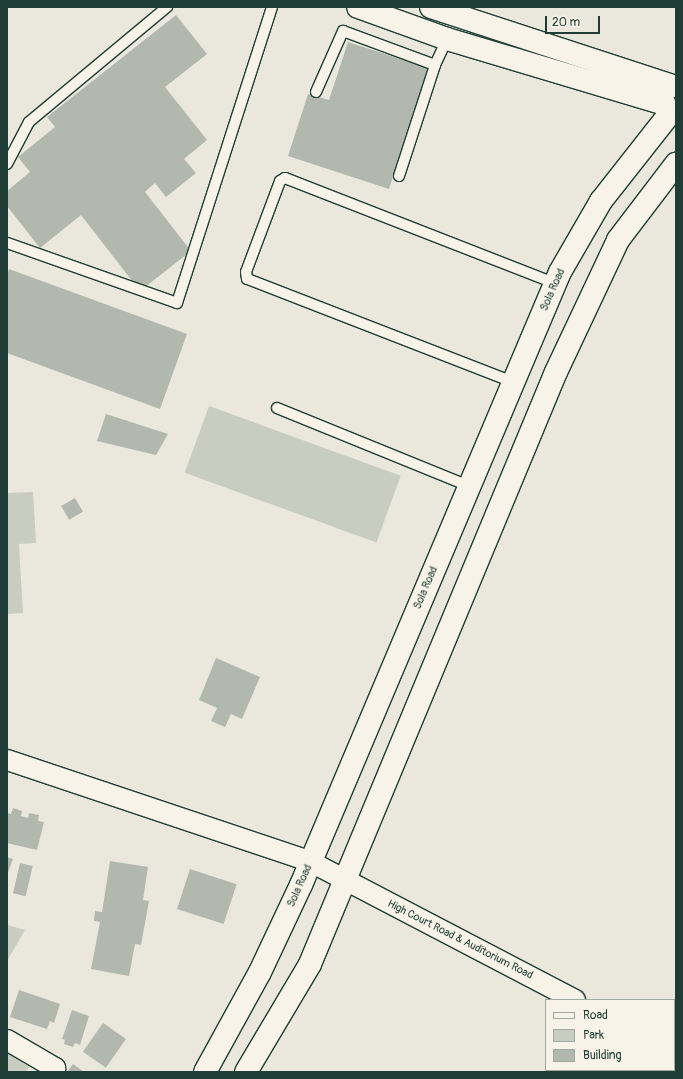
<!DOCTYPE html>
<html>
<head>
<meta charset="utf-8">
<style>
	body { margin:0 }
	#map { position:relative; width:683px; height:1079px; overflow:hidden; background:#eae8dd; font-family:Pangolin,sans-serif }
	div>[style] { position:absolute }
	[style*='--x'] { left:calc(var(--x)*1px); top:calc(var(--y)*1px); width:calc(var(--w)*1px); rotate:calc(var(--a)*1deg) }
	.green>* { inset:0; background:#c8ccc1; transform-origin:0 0 }
	.building>* { inset:0; background:#b2b8ae; transform-origin:0 0 }
	.roads { filter:drop-shadow(1px 0 #1f3d34) drop-shadow(-1px 0 #1f3d34) drop-shadow(0 1px #1f3d34) drop-shadow(0 -1px #1f3d34) }
	.lane>* { height:10px; margin:-5px; padding:0 5px; transform-origin:5px; border-radius:5px; background:#f7f3e8 }
	.street>* { height:20px; margin:-10px; padding:0 10px; transform-origin:10px; border-radius:10px; background:#f7f3e8 }
	.secondary>* { height:22px; margin:-11px; padding:0 11px; transform-origin:11px; border-radius:11px; background:#f7f3e8 }
	span { translate:-50% -50%; white-space:nowrap; text-align:center; line-height:1.15; -webkit-text-stroke:3px #f7f3e8; paint-order:stroke }
	.street-label { font-size:11px; color:#1f3d34 }
	.frame { position:absolute; inset:0; border:8px solid #1f3d34; pointer-events:none }
	.legend { position:absolute; left:545px; top:999px; width:130px; height:72px; box-sizing:border-box; background:#f7f3e8; border:1px solid #a1aaa0; margin:0; padding:5px 7px; list-style:none; font-size:12px; color:#1f3d34 }
	.legend li { display:flex; align-items:center; gap:8px; height:20px }
	.legend b { width:20px; border:1px solid #a1aaa0 }
	.scale { position:absolute; left:545px; top:16px; width:55px; height:18px; box-sizing:border-box; border:2px solid #1f3d34; border-top:0; padding-left:5px; font-size:12px; line-height:14px; white-space:nowrap; color:#1f3d34; -webkit-text-stroke:3px #f7f3e8; paint-order:stroke }
</style>
</head>
<body>
<div id="map">
	<div class="green">
		<div style="left:209px;top:406px;width:204px;height:71px;rotate:20deg"></div>
		<div style="clip-path:polygon(33px 492px,36px 543px,19px 544px,23px 613px,7px 614px,7px 493px)"></div>
		<div style="clip-path:polygon(7px 925px,25px 930px,7px 961px)"></div>
		<div style="clip-path:polygon(8px 1053px,29px 1067px,25px 1072px,7px 1072px)"></div>
	</div>
	<div class="building">
		<div style="clip-path:polygon(176px 15px,207px 54px,165px 87px,207px 140px,184px 159px,196px 173px,166px 197px,155px 183px,145px 192px,191px 251px,140px 291px,81px 215px,40px 248px,7px 206px,7px 191px,30px 172px,18px 157px,55px 127px,47px 117px)"></div>
		<div style="clip-path:polygon(348px 42px,428px 68px,389px 189px,288px 156px,308px 94px,329px 100px)"></div>
		<div style="clip-path:polygon(9px 269px,187px 334px,160px 409px,7px 353px,7px 275px)"></div>
		<div style="clip-path:polygon(106px 414px,168px 434px,156px 455px,97px 441px)"></div>
		<div style="left:75px;top:498px;width:16px;height:16px;rotate:60deg"></div>
		<div style="clip-path:polygon(216px 658px,260px 677px,242px 719px,231px 714px,225px 727px,211px 721px,217px 708px,199px 700px)"></div>
		<div style="clip-path:polygon(13px 808px,22px 811px,21px 816px,28px 818px,29px 813px,39px 815px,38px 821px,44px 822px,37px 850px,7px 843px,7px 813px,11px 814px)"></div>
		<div style="clip-path:polygon(7px 857px,13px 859px,7px 875px)"></div>
		<div style="clip-path:polygon(110px 861px,148px 867px,143px 900px,149px 901px,141px 945px,135px 944px,129px 976px,91px 969px,100px 922px,94px 921px,95px 911px,102px 912px)"></div>
		<div style="left:20px;top:863px;width:13px;height:31px;rotate:13deg"></div>
		<div style="left:190px;top:869px;width:49px;height:42px;rotate:18deg"></div>
		<div style="clip-path:polygon(19px 990px,60px 1004px,54px 1023px,50px 1021px,47px 1029px,10px 1017px)"></div>
		<div style="clip-path:polygon(72px 1010px,89px 1016px,80px 1045px,75px 1043px,73px 1047px,64px 1044px,65px 1040px,62px 1039px)"></div>
		<div style="left:103px;top:1023px;width:28px;height:35px;rotate:35deg"></div>
		<div style="clip-path:polygon(73px 1064px,84px 1072px,67px 1072px)"></div>
	</div>
	<div class="roads">
		<div class="lane">
			<div style="--x:316;--y:92;--w:67;--a:-66.1"></div>
			<div style="--x:343;--y:31;--w:98;--a:20.3"></div>
			<div style="--x:7;--y:164;--w:47;--a:-62.4"></div>
			<div style="--x:29;--y:122;--w:180;--a:-39.8"></div>
			<div style="--x:399;--y:176;--w:117;--a:-72"></div>
			<div style="--x:435;--y:65;--w:29;--a:-65"></div>
			<div style="--x:7;--y:243;--w:180;--a:19.4"></div>
			<div style="--x:177;--y:303;--w:311;--a:-72.2"></div>
			<div style="--x:513;--y:382;--w:285;--a:-158.8"></div>
			<div style="--x:247;--y:279;--w:7;--a:-98"></div>
			<div style="--x:246;--y:272;--w:97;--a:-69.5"></div>
			<div style="--x:280;--y:181;--w:6;--a:-31"></div>
			<div style="--x:285;--y:178;--w:290;--a:21.3"></div>
			<div style="--x:277;--y:408;--w:207;--a:22.1"></div>
		</div>
		<div class="street">
			<div style="--x:7;--y:760;--w:321;--a:18.5"></div>
			<div style="--x:311;--y:862;--w:298;--a:27.6"></div>
			<div style="--x:7;--y:1040;--w:56;--a:30.3"></div>
			<div style="--x:55;--y:1068;--w:5;--a:127"></div>
			<div style="--x:674;--y:1059;--w:2;--a:27"></div>
		</div>
		<div class="secondary">
			<div style="--x:358;--y:7;--w:95;--a:19.8"></div>
			<div style="--x:447;--y:39;--w:227;--a:16.6"></div>
			<div style="--x:431;--y:7;--w:255;--a:18.1"></div>
			<div style="--x:205;--y:1072;--w:114;--a:-61.2"></div>
			<div style="--x:260;--y:972;--w:96;--a:-64.8"></div>
			<div style="--x:301;--y:885;--w:665;--a:-67.1"></div>
			<div style="--x:560;--y:272;--w:82;--a:-60"></div>
			<div style="--x:601;--y:201;--w:108;--a:-51.8"></div>
			<div style="--x:246;--y:1072;--w:126;--a:-59.3"></div>
			<div style="--x:310;--y:964;--w:641;--a:-67.44"></div>
			<div style="--x:556;--y:372;--w:146;--a:-64.8"></div>
			<div style="--x:618;--y:240;--w:96;--a:-52.7"></div>
		</div>
	</div>
	<div class="street-label">
		<span style="left:553px;top:290px;rotate:-66deg">Sola Road</span>
		<span style="left:426px;top:588px;rotate:-67deg">Sola Road</span>
		<span style="left:300px;top:886px;rotate:-66deg">Sola Road</span>
		<span style="left:460px;top:940px;rotate:27deg">High Court Road &amp; Auditorium Road</span>
	</div>
	<div class="frame"></div>
	<ul class="legend">
	<li><b style="height:5px;background:#f7f3e8"></b>Road</li>
	<li><b style="height:11px;background:#c8ccc1"></b>Park</li>
	<li><b style="height:11px;background:#b2b8ae"></b>Building</li>
	</ul>
	<div class="scale">20 m</div>
</div>
</body>
</html>
